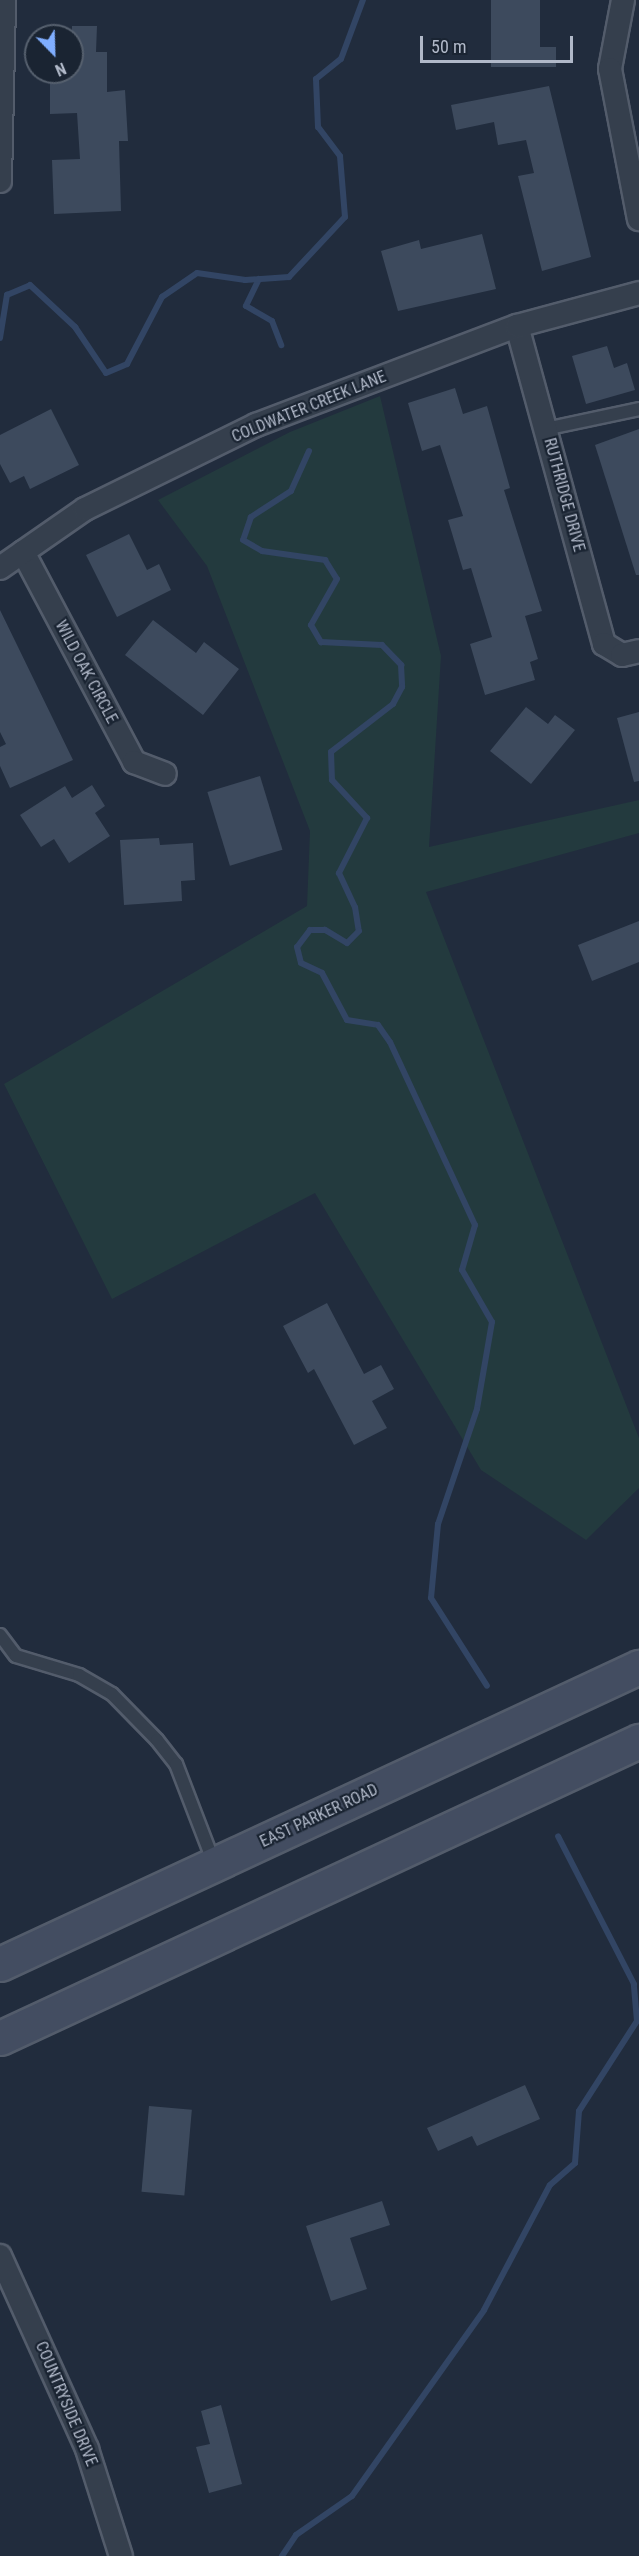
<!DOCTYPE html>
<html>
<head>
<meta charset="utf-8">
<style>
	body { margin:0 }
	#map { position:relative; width:639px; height:2556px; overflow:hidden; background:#212c3d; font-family:"Roboto Condensed",sans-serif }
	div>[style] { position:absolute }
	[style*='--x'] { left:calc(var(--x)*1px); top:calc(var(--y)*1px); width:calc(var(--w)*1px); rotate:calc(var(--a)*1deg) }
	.green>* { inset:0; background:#233a3e }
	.stream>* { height:6px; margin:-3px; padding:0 3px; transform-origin:3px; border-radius:3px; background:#324564 }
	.building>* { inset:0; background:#3d4a5d; transform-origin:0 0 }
	.roads { filter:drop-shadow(2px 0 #535c6b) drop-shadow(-2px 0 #535c6b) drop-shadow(0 2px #535c6b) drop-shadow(0 -2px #535c6b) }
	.lane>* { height:12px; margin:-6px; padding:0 6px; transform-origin:6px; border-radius:6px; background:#353f4d }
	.street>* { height:22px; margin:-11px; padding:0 11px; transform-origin:11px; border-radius:11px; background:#353f4d }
	.secondary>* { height:33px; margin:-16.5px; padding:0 16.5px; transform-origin:16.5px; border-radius:16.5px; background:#434d61 }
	span { translate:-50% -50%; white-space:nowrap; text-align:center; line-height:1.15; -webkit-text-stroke:4.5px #1a2432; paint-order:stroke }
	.street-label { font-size:16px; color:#b1b9c9 }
	.north { position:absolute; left:24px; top:24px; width:60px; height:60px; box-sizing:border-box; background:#1a2432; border:2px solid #56606e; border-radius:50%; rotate:157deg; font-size:16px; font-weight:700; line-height:24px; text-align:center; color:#b1b9c9 }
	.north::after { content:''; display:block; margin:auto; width:21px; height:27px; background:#80aeff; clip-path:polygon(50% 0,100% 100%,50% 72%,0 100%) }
	.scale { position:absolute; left:420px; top:36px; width:153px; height:27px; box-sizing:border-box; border:3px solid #b1b9c9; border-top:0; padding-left:8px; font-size:18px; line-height:21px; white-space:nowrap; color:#b1b9c9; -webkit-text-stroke:4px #1a2432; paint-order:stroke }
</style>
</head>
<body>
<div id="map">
	<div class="green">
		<div style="clip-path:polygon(380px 396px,441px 656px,429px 847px,639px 800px,639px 833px,426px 892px,639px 1438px,639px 1488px,586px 1540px,481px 1470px,315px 1193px,112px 1299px,4px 1084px,307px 906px,310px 831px,207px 566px,158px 500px,290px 432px)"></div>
	</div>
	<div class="stream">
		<div style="--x:259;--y:279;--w:30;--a:116"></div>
		<div style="--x:246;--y:306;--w:30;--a:30"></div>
		<div style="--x:272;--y:321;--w:26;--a:69"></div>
		<div style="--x:0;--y:338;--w:44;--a:-80.8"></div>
		<div style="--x:7;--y:295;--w:25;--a:-23"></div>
		<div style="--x:30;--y:285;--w:62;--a:43"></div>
		<div style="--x:75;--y:327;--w:55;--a:56"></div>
		<div style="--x:106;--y:373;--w:23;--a:-23"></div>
		<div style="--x:127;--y:364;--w:76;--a:-62.4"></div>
		<div style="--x:162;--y:297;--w:42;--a:-34.4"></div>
		<div style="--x:197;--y:273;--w:49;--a:8.3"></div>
		<div style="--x:245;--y:280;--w:44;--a:-3.9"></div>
		<div style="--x:289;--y:277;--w:82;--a:-47"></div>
		<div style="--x:345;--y:217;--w:61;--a:-94.7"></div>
		<div style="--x:340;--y:156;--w:36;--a:-127"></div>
		<div style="--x:318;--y:127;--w:48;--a:-92.4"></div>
		<div style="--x:316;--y:79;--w:32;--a:-39"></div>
		<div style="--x:341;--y:59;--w:63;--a:-69.6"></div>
		<div style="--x:309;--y:451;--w:44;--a:114.2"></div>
		<div style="--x:291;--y:491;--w:48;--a:147"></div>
		<div style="--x:251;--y:517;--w:24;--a:109"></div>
		<div style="--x:243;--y:540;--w:22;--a:30"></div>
		<div style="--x:262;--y:551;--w:64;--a:8.1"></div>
		<div style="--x:325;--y:560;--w:22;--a:58"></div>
		<div style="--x:337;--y:579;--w:53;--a:119.5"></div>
		<div style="--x:311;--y:625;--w:20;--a:60"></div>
		<div style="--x:321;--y:642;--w:61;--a:2.8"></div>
		<div style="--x:382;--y:645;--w:28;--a:46"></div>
		<div style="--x:401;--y:665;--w:22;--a:87"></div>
		<div style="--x:402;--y:687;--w:19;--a:118"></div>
		<div style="--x:393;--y:704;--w:78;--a:142.3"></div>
		<div style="--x:331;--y:752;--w:28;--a:88"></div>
		<div style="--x:332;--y:780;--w:52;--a:47.4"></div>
		<div style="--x:367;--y:818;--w:62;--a:117"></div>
		<div style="--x:339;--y:873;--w:38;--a:65"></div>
		<div style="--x:355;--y:907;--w:24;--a:81"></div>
		<div style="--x:359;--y:931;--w:17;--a:135"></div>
		<div style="--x:347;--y:943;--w:26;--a:-149"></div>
		<div style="--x:325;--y:930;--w:15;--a:180"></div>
		<div style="--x:310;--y:930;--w:21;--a:127"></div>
		<div style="--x:297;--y:947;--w:16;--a:76"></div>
		<div style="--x:301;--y:963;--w:23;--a:25"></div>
		<div style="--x:322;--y:973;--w:53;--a:62"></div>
		<div style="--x:347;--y:1020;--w:31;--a:9"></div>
		<div style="--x:378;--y:1025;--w:21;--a:55"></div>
		<div style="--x:390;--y:1042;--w:202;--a:65.1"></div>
		<div style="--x:475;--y:1225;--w:47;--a:106.1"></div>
		<div style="--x:462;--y:1270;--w:60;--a:60"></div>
		<div style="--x:492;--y:1322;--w:88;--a:99.8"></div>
		<div style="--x:477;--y:1409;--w:121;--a:108.7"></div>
		<div style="--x:438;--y:1524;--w:74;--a:95.4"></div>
		<div style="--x:431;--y:1598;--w:104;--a:57.5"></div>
		<div style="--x:282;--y:2556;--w:25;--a:-56"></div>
		<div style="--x:296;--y:2535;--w:68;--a:-34.9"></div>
		<div style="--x:352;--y:2496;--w:228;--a:-54.6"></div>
		<div style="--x:484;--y:2310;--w:141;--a:-62.2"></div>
		<div style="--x:550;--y:2185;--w:33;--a:-41"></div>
		<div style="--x:575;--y:2163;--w:52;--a:-85.6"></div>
		<div style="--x:579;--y:2111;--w:107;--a:-57.2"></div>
		<div style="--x:637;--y:2021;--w:37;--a:-95"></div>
		<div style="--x:634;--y:1984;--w:166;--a:-117.2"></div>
	</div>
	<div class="building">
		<div style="clip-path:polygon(491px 0,540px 0,540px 47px,556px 47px,556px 67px,491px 67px)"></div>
		<div style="clip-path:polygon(72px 26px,97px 26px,96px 52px,107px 52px,107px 92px,125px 90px,128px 141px,119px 141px,121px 211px,54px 214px,52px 160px,80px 159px,77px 113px,50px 114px,50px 72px,72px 72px)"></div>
		<div style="clip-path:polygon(549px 86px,591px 257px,542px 271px,518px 176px,534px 173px,526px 140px,498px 145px,494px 122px,456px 130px,451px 105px)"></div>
		<div style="clip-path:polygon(482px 234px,496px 289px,398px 311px,381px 251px,419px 240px,421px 249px)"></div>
		<div style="clip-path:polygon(607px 346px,614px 368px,627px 363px,635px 390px,586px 404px,572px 356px)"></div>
		<div style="clip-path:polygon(455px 388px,463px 414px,487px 406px,510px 488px,504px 490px,542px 611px,525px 616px,538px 659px,530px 662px,535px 680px,485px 695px,470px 644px,492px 637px,471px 568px,463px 570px,448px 520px,463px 516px,440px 445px,422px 451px,408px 403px)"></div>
		<div style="clip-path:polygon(51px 409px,79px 465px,30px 489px,24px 476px,10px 483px,0 464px,0 435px)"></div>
		<div style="clip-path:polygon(639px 429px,639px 575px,636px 575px,595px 445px)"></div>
		<div style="clip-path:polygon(129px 534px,147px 570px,159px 564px,171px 590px,117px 617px,86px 555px)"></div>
		<div style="clip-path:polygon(0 610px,73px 760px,10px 788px,0 766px,0 747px,6px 744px,0 732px)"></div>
		<div style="clip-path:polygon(153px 620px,196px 653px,204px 642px,239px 669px,203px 715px,125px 655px)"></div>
		<div style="clip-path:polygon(526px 707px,548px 724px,555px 715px,575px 730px,531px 784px,490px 751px)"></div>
		<div style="clip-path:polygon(639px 712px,639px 781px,634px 782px,617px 718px)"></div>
		<div style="left:260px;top:776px;width:77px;height:55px;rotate:73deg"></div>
		<div style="clip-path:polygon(92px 785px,105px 806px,95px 813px,110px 836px,69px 863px,54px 839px,41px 847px,20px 815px,65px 786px,72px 798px)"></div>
		<div style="clip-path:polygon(159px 838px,160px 845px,193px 843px,195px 880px,181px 881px,182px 901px,124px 905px,120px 840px)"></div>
		<div style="clip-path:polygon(639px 921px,639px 962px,592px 981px,578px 945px)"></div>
		<div style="clip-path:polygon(327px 1303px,364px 1374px,381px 1365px,394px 1389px,372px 1401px,387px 1428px,354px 1445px,314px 1369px,308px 1373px,283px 1326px)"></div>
		<div style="clip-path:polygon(525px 2085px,540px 2119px,477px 2146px,472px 2136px,438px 2151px,427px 2128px)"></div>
		<div style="left:149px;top:2106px;width:43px;height:86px;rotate:5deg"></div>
		<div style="clip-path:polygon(382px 2201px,390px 2225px,350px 2238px,367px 2289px,331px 2301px,306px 2226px)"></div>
		<div style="clip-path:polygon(221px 2405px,242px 2484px,209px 2493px,196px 2447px,210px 2444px,201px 2411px)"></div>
	</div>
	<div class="roads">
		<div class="lane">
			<div style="--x:545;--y:429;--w:96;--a:-12"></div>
			<div style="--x:0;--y:1635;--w:26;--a:53"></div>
			<div style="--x:16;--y:1656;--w:66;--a:16.8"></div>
			<div style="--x:79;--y:1675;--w:38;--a:30"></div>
			<div style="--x:112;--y:1694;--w:64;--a:45.6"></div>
			<div style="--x:157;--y:1740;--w:31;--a:52"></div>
			<div style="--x:176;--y:1764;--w:106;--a:69"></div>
		</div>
		<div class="street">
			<div style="--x:623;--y:0;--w:70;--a:100.7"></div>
			<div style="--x:610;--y:69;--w:153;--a:79.1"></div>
			<div style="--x:0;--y:181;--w:181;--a:-88.7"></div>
			<div style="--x:517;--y:326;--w:330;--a:74.7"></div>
			<div style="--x:604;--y:644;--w:21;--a:31"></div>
			<div style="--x:622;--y:655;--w:17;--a:-13"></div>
			<div style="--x:23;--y:552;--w:238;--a:62.1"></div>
			<div style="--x:134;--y:762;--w:33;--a:21"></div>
			<div style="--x:0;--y:568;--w:103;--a:-34.8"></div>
			<div style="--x:85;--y:509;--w:191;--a:-26.2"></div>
			<div style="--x:256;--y:425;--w:279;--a:-20.8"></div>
			<div style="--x:517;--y:326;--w:126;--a:-15.1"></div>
			<div style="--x:0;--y:2256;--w:212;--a:65.7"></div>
			<div style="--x:87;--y:2449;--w:112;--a:72.4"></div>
		</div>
		<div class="secondary">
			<div style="--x:0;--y:1964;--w:705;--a:-24.93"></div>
			<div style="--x:0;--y:2038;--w:705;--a:-24.93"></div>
		</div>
	</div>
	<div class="street-label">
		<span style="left:309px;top:407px;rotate:-22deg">COLDWATER CREEK LANE</span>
		<span style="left:564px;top:495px;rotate:75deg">RUTHRIDGE DRIVE</span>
		<span style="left:86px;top:672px;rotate:62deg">WILD OAK CIRCLE</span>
		<span style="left:319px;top:1816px;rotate:-25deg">EAST PARKER ROAD</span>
		<span style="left:66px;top:2404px;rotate:67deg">COUNTRYSIDE DRIVE</span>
	</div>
	<div class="north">N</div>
	<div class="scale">50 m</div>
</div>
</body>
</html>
